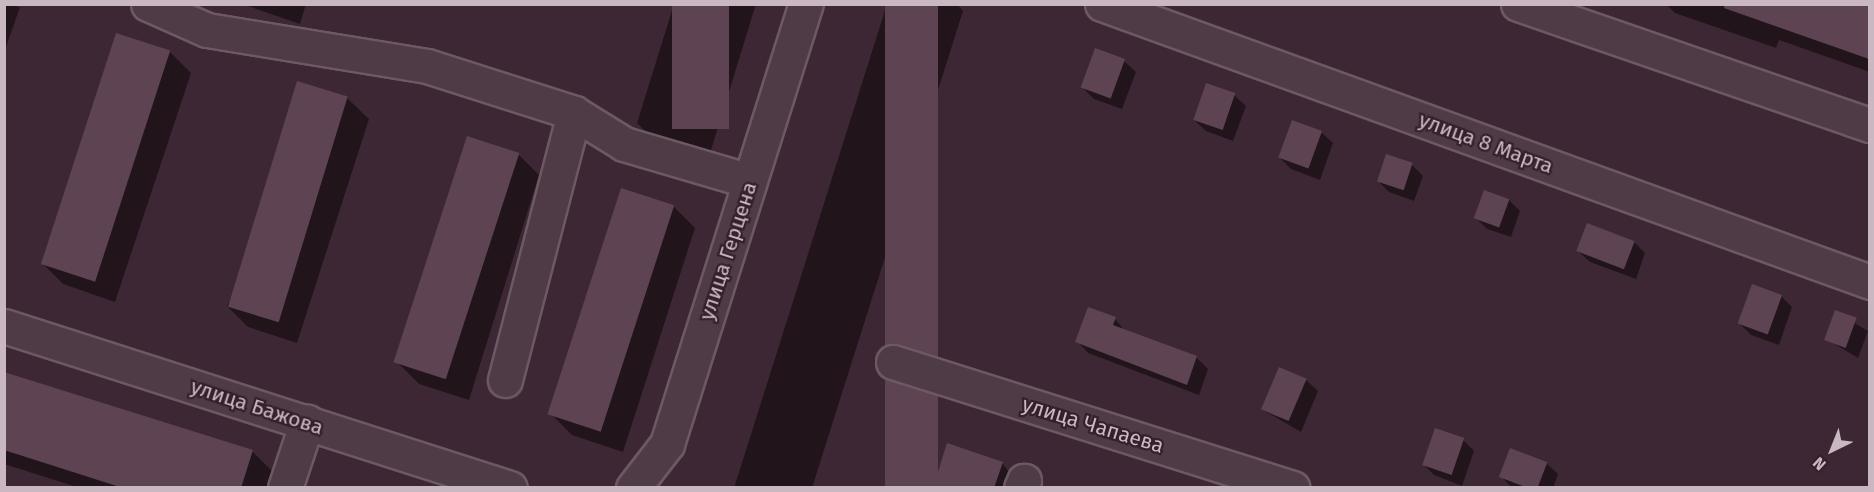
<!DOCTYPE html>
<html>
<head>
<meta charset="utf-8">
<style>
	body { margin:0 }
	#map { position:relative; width:1874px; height:492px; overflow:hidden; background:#3e2734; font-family:"Fira Sans",sans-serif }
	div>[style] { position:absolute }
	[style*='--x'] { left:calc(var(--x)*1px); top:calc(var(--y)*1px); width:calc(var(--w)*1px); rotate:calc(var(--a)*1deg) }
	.shadow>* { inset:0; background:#0007 }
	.building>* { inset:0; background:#5e4452; transform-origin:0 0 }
	.roads { filter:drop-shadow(2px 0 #6c5964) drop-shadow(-2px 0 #6c5964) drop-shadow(0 2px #6c5964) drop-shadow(0 -2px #6c5964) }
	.minor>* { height:33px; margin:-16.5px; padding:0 16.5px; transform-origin:16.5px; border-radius:16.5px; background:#4e3b46 }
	span { translate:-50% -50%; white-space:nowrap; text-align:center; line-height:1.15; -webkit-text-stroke:4.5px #34202b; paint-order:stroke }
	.street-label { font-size:21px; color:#c9b8c1 }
	.frame { position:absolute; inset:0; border:6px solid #c9b8c1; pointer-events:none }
	.north { position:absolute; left:1802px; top:420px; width:60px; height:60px; -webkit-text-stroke:4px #34202b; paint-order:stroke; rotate:223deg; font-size:16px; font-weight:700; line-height:24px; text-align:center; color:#c9b8c1 }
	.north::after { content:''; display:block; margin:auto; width:21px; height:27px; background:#c9b8c1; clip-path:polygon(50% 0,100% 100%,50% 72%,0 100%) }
</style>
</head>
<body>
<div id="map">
	<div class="shadow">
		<div style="clip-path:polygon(4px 4px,20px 7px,4px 53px)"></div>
		<div style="clip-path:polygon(242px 4px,306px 4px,300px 24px)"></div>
		<div style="clip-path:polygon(674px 4px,756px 4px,708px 160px,658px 144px,637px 123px)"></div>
		<div style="clip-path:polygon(887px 4px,957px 4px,963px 11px,812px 488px,734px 488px)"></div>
		<div style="clip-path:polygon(1666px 4px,1870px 4px,1870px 72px,1779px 40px,1776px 48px,1675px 13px)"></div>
		<div style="clip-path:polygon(170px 52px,191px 73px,115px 302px,63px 284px,42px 263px)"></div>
		<div style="clip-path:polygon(1124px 61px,1136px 72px,1122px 109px,1094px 99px,1083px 88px)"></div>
		<div style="clip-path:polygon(1234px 95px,1246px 106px,1233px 141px,1206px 131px,1194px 120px)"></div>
		<div style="clip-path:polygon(347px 98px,369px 119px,297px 343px,248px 327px,227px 306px)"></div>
		<div style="clip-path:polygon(1321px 132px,1333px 143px,1320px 180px,1291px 169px,1280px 158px)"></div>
		<div style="clip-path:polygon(518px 154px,539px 175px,469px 400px,419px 384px,398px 363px)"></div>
		<div style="clip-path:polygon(1412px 165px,1423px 176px,1414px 201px,1389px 192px,1378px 181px)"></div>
		<div style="clip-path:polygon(622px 190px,674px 207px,695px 228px,623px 452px,572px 435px,551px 414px)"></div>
		<div style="clip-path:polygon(1509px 200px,1520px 211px,1511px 237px,1487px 229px,1475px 217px)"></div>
		<div style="clip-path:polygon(1634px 242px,1645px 253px,1636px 279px,1590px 262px,1578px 251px)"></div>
		<div style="clip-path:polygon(1781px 296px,1792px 307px,1779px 345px,1751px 335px,1740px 324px)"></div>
		<div style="clip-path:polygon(1088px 309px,1115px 319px,1126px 332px,1197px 358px,1208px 369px,1199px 395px,1088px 353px,1077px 341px)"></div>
		<div style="clip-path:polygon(1836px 312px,1868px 331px,1858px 358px,1826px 339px)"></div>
		<div style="clip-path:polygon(4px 374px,252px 451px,273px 472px,269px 488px,80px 488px,4px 464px)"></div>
		<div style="clip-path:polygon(1306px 380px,1318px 391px,1301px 432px,1263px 410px)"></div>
		<div style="clip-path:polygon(1463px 440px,1474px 451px,1462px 486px,1434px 475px,1423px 464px)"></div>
		<div style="clip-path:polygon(1002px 463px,1022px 488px,934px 488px)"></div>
		<div style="clip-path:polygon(1546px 463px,1558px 474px,1553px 488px,1512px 488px,1501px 476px)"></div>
	</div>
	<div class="building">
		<div style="left:672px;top:4px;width:57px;height:125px"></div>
		<div style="left:885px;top:4px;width:53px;height:508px"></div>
		<div style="clip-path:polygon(1725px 4px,1869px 4px,1869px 59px,1724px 8px)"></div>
		<div style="left:116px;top:33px;width:57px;height:243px;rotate:18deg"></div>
		<div style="left:1095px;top:48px;width:32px;height:42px;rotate:20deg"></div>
		<div style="left:297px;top:81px;width:53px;height:236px;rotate:17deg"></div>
		<div style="left:1206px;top:83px;width:31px;height:39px;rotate:19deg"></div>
		<div style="left:1292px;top:120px;width:32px;height:40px;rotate:20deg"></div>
		<div style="left:467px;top:136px;width:55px;height:238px;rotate:18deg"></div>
		<div style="left:1386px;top:154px;width:28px;height:29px;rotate:18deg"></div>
		<div style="left:621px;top:188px;width:56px;height:238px;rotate:18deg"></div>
		<div style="left:1484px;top:190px;width:27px;height:30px;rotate:20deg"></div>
		<div style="left:1587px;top:223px;width:51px;height:30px;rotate:21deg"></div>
		<div style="left:1752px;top:284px;width:32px;height:42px;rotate:20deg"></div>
		<div style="clip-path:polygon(1088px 307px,1116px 317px,1113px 325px,1197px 356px,1187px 385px,1075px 342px)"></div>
		<div style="left:1835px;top:310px;width:23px;height:32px;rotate:20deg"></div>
		<div style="left:1279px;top:367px;width:30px;height:46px;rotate:23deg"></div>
		<div style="clip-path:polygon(4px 372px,253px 450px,241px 488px,123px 488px,4px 450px)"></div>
		<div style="left:1435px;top:428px;width:31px;height:39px;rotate:19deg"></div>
		<div style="clip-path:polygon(947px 443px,1003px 462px,994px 488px,933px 488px)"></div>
		<div style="left:1510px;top:448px;width:40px;height:31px;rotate:21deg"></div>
	</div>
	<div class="roads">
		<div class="minor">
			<div style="--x:148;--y:4;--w:64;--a:23.8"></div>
			<div style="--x:207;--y:30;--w:223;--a:9.3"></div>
			<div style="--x:427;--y:66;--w:154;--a:17.7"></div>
			<div style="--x:574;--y:113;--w:59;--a:31.8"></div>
			<div style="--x:624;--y:144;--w:131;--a:16.4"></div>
			<div style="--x:1102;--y:4;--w:817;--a:19.9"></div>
			<div style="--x:1518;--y:4;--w:372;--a:19"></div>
			<div style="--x:4;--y:326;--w:531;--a:17.75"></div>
			<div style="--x:893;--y:362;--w:419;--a:17.5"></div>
			<div style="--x:505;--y:380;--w:276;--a:-75.5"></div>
			<div style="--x:285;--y:488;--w:70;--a:-71.6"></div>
			<div style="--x:633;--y:488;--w:56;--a:-52.3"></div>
			<div style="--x:667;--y:444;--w:461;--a:-72.5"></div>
			<div style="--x:1021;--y:488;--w:8;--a:-67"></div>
		</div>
	</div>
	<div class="street-label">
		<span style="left:1486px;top:143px;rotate:20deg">улица 8 Марта</span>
		<span style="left:728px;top:251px;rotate:-72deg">улица Герцена</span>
		<span style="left:257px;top:407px;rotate:18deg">улица Бажова</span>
		<span style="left:1093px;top:425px;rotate:17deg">улица Чапаева</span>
	</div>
	<div class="frame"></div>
	<div class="north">N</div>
</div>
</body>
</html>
